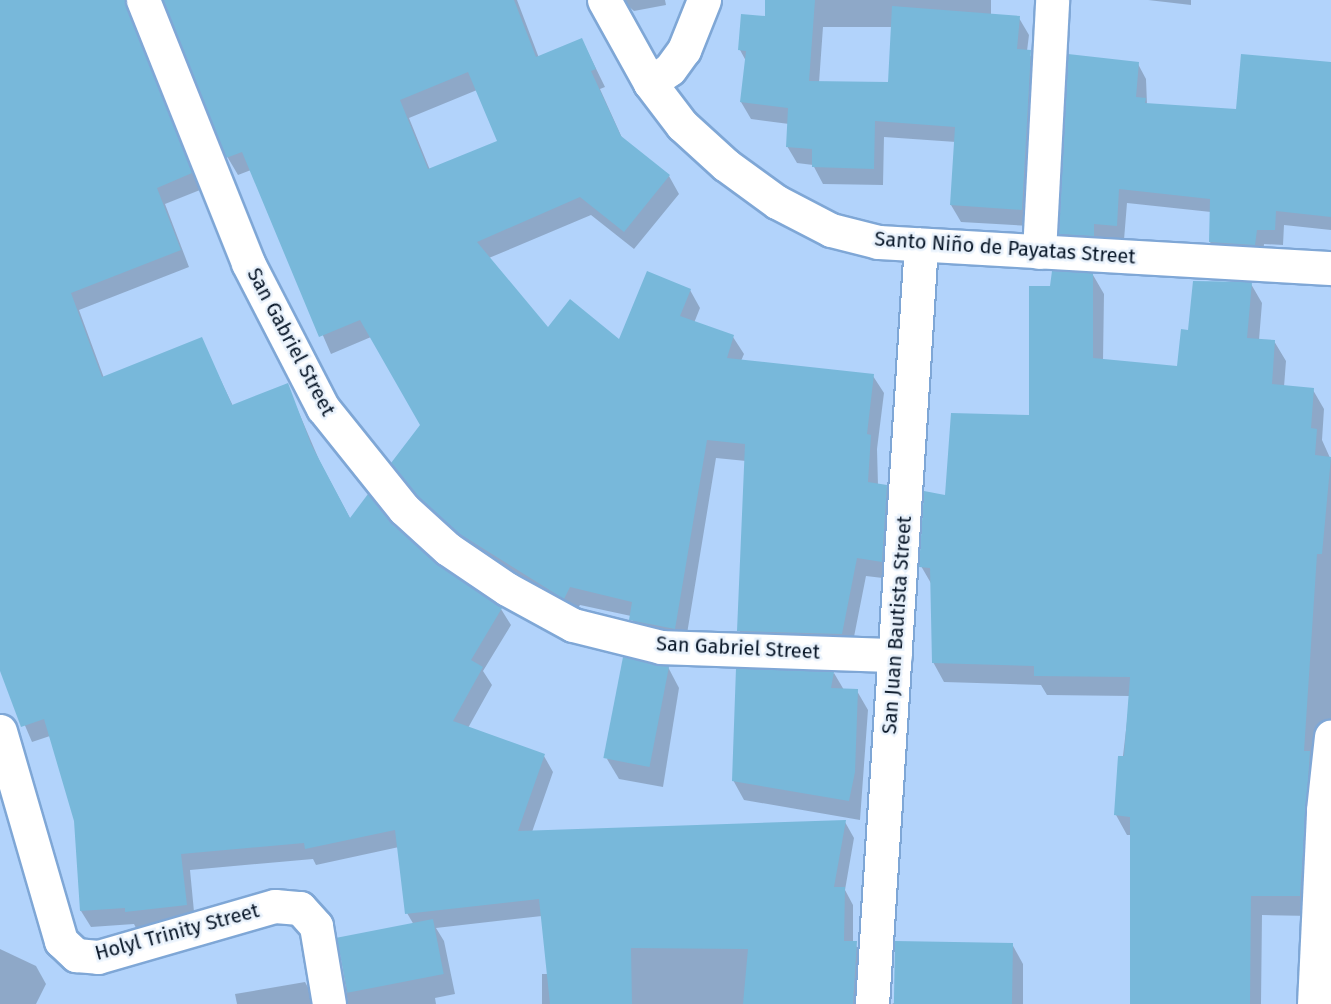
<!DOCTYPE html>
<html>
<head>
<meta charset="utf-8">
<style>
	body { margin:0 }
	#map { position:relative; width:1331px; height:1004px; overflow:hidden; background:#b2d3fb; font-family:"Fira Sans",sans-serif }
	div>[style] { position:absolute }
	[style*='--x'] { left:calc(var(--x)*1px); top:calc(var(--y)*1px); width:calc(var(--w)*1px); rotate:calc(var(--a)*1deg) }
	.shadow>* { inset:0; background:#0003 }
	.building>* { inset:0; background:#78b8da; transform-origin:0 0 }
	.roads { filter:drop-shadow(2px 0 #7fa7d6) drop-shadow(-2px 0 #7fa7d6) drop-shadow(0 2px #7fa7d6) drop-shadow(0 -2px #7fa7d6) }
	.minor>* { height:33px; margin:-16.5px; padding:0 16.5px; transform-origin:16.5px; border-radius:16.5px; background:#fff }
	span { translate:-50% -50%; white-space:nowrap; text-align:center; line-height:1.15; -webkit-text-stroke:5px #e9f2fc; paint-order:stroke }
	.street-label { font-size:20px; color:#061425 }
</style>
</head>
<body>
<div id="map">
	<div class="shadow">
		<div style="clip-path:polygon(0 0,124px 1px,200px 190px,165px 204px,189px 267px,79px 310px,104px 378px,201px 339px,233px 406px,287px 385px,320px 462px,351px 520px,390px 524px,435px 564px,501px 609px,511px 625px,483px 671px,492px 685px,468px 728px,544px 756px,553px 772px,532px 832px,845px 822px,854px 838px,845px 890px,853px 905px,853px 942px,866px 959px,864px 1004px,542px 1004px,542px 974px,549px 974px,542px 916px,436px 928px,444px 941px,455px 994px,435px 998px,436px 1004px,348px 1004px,339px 941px,414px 925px,407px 913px,399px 847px,316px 865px,313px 859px,190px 870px,195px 922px,136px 928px,134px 924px,91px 927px,81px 911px,75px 821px,50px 736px,32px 742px,0 667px)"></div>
		<div style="clip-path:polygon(evenodd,163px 0,517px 0,539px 58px,582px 40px,605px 87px,600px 89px,623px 140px,669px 176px,679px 194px,634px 249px,591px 215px,489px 258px,548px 330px,620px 341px,690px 290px,700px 308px,694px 323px,733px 337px,744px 354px,741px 361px,873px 376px,884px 393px,877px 449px,878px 485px,886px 486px,896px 504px,891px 579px,866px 576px,851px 652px,749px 648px,739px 630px,746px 461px,716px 458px,685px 646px,641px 637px,631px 616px,580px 605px,574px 615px,471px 552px,430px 514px,393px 463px,422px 425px,371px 337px,331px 354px,251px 170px,238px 175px,228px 158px,163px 0,477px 90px,499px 142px,430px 170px,409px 118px,477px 90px)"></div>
		<div style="clip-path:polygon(621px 0,665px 0,666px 5px,634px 11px)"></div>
		<div style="clip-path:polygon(evenodd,766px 0,991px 0,991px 15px,1019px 18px,1029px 35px,1027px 51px,1040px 69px,1031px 226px,961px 222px,951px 205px,956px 142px,884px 137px,883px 185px,823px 184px,813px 165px,797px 163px,787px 146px,789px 124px,751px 119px,741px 102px,746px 61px,740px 50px,766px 18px,766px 0,823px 27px,892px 27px,889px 84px,819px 83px,823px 27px)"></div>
		<div style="clip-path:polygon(1148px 0,1191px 0,1191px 5px)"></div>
		<div style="clip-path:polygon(1138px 64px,1146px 79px,1147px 104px,1237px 111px,1331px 64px,1331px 230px,1284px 225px,1283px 245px,1264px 244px,1263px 259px,1219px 256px,1210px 242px,1211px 212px,1127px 203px,1124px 240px,1069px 248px,1060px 233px)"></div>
		<div style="clip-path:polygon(1093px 275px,1104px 294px,1103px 361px,1179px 368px,1190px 331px,1251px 284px,1262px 303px,1259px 340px,1274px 341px,1286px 361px,1284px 387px,1313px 390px,1324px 409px,1322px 440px,1331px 460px,1331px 742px,1311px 916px,1262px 915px,1261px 1004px,1131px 1004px,1131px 835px,1127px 835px,1116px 815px,1130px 696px,1047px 695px,1041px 685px,944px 682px,933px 662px,932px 585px,921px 566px,946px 497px,1031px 416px,1052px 288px)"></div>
		<div style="clip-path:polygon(668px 667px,679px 688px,663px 787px,619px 779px,607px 759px)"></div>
		<div style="clip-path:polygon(834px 673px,844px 690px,857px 691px,868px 710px,860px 820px,744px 800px,733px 780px)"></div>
		<div style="clip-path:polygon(1012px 944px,1023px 964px,1023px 1004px,892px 1004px)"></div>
		<div style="clip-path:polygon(0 949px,36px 966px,46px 984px,36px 1004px,0 1004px)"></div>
		<div style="clip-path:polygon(305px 982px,317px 1004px,237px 1004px,235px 994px)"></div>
	</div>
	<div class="building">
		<div style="clip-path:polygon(0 0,125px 0,192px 173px,157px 188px,181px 250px,71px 293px,102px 377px,202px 337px,232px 405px,288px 383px,311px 444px,350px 518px,368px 494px,391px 523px,436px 563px,502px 608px,471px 660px,483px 667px,453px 721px,545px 754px,518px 831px,846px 820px,834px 887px,845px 887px,844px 941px,857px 941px,853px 1004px,743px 1004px,748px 949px,631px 948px,632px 1004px,550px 1004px,539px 899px,405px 914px,395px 830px,305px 849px,304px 843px,181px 854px,187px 905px,125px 912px,125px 908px,80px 911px,74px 821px,44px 719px,21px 727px,0 671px)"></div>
		<div style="clip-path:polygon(evenodd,163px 0,514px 0,536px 57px,582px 38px,596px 69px,591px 71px,621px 136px,670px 175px,624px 232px,580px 197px,477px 242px,548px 327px,570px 299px,619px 339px,647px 271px,691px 289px,680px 316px,734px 335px,727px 358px,874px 374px,867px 434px,871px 435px,868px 482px,887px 485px,882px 562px,857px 558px,842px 634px,737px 631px,745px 444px,707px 440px,675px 629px,629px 620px,632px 602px,570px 587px,564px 599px,460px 534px,418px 496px,391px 463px,420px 425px,360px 320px,319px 337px,242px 152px,226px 158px,163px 0,468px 72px,497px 141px,428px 169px,400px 100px,468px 72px)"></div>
		<div style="clip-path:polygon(765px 0,815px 0,809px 81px,888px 82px,892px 6px,1020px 16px,1017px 49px,1031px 50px,1022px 210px,950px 205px,955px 127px,875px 121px,874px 169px,812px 167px,812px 149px,786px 147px,788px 108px,740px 102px,746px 51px,738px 50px,741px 14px,765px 16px)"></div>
		<div style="clip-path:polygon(1068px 54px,1139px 62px,1136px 97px,1146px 98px,1145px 103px,1236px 109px,1241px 54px,1331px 62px,1331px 217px,1276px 211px,1275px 230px,1257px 230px,1255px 245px,1209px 242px,1210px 199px,1119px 189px,1117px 226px,1094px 224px,1094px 236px,1059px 234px)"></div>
		<div style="clip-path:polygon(1052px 271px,1093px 273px,1093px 358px,1177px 366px,1181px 329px,1188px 330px,1193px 281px,1252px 282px,1247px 338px,1275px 340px,1272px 384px,1314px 388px,1311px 428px,1317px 429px,1315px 455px,1331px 457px,1322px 554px,1317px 554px,1304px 751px,1310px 751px,1300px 896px,1251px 896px,1250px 1004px,1130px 1004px,1130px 817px,1114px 815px,1118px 756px,1124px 756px,1130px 677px,1034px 676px,1034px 666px,932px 663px,930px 568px,919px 567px,924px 491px,945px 495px,951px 413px,1029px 415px,1029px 286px,1050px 286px)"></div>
		<div style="left:623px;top:657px;width:47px;height:103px;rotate:11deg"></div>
		<div style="clip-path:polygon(736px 668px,834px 672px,831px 688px,858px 689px,855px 772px,849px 801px,732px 781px)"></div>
		<div style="left:433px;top:919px;width:56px;height:98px;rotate:79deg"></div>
		<div style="left:895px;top:941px;width:118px;height:63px;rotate:1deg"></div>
	</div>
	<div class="roads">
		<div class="minor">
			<div style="--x:143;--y:0;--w:283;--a:68.2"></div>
			<div style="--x:248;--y:263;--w:163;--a:62.7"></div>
			<div style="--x:323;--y:408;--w:129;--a:51.3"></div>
			<div style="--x:404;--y:509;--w:59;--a:42.3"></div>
			<div style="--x:448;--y:549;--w:71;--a:34.1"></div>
			<div style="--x:507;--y:589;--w:75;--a:28.6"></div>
			<div style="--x:573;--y:625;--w:91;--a:14"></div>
			<div style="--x:661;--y:647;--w:234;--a:2"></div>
			<div style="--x:604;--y:0;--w:95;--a:61"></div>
			<div style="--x:650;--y:83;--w:53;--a:52.7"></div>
			<div style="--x:682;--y:125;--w:59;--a:42.3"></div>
			<div style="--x:726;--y:165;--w:63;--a:36"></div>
			<div style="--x:777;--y:202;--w:61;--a:27.4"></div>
			<div style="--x:831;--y:230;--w:49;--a:14.3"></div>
			<div style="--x:878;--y:242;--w:454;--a:3.3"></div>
			<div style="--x:650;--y:83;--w:24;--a:-35"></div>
			<div style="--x:670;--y:69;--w:24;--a:-54"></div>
			<div style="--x:684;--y:50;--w:54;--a:-68.2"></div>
			<div style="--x:1039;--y:252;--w:252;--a:-87"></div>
			<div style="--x:0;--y:731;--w:219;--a:73.8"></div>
			<div style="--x:61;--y:941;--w:21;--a:43"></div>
			<div style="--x:76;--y:955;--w:22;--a:5"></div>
			<div style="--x:98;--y:957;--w:184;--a:-16.1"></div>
			<div style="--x:275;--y:906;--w:25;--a:5"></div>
			<div style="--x:300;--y:908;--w:24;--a:48"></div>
			<div style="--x:316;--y:926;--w:79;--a:80.5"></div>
			<div style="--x:872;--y:1004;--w:761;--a:-86.31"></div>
			<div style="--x:1314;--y:1004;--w:194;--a:-87.3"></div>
			<div style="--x:1323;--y:810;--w:74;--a:-83.8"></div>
		</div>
	</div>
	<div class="street-label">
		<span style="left:1005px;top:248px;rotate:4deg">Santo Niño de Payatas Street</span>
		<span style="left:291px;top:342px;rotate:62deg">San Gabriel Street</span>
		<span style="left:897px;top:625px;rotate:-86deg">San Juan Bautista Street</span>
		<span style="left:738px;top:648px;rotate:3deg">San Gabriel Street</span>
		<span style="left:177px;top:932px;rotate:-15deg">Holyl Trinity Street</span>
	</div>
</div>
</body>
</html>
